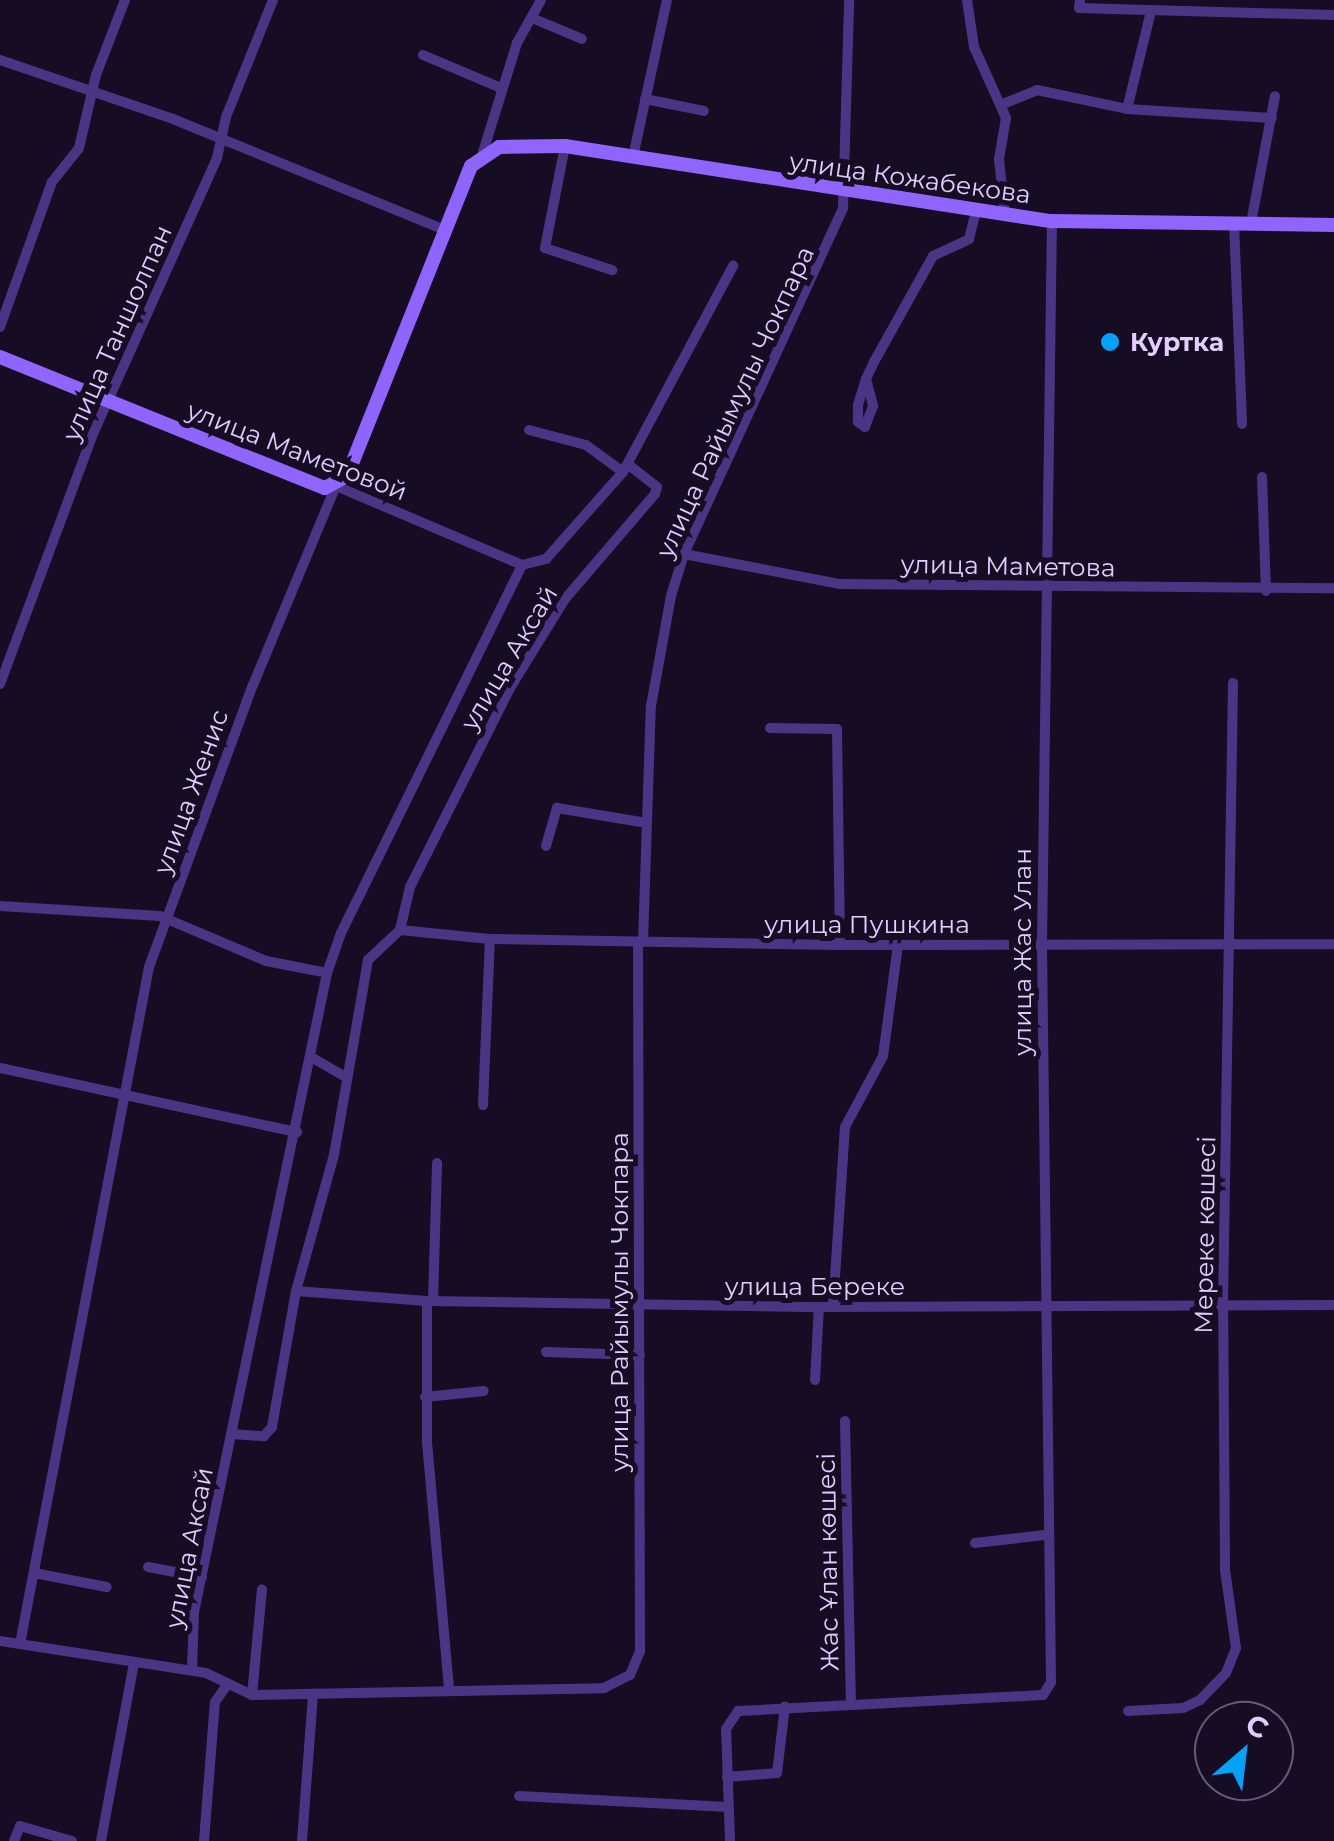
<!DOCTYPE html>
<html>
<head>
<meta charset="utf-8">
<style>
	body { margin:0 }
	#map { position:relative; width:1334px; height:1841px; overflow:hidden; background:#160c23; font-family:Montserrat,sans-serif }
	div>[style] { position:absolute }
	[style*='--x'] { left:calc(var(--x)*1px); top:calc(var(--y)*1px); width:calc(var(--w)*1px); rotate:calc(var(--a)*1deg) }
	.minor>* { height:10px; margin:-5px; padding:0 5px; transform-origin:5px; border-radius:5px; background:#4c3485 }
	.secondary>* { height:14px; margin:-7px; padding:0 7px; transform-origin:7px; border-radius:7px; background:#9065ff }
	.dots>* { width:28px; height:28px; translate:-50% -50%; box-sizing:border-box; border:5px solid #160c23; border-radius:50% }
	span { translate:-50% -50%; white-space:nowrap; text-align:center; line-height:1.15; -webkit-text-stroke:10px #160c23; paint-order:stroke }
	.street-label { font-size:25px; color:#e0ceff }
	.poi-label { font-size:25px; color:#e0ceff; font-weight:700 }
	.left { translate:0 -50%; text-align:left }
	.north { position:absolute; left:1194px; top:1701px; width:100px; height:100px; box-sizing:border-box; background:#160c23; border:2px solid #675a7b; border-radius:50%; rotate:28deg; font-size:28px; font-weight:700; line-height:40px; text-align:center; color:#e0ceff }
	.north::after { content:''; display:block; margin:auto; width:35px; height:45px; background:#00a2f9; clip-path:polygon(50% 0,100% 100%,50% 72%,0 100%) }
</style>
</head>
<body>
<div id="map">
	<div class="minor">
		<div style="--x:967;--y:0;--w:48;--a:81.5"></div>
		<div style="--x:974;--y:47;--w:78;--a:65.7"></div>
		<div style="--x:1006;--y:118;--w:42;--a:99.7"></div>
		<div style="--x:999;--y:159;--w:56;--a:83.9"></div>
		<div style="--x:1080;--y:0;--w:8;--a:97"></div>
		<div style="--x:1079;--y:8;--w:255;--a:1.6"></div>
		<div style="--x:532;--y:18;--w:54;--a:22.8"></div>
		<div style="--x:423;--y:55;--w:85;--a:22.9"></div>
		<div style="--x:0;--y:60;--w:183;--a:18.8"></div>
		<div style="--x:173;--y:119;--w:294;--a:22.2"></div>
		<div style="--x:645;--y:99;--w:60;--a:11.5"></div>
		<div style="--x:1003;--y:104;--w:37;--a:-22"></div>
		<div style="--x:1037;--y:90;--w:92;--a:11.9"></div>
		<div style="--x:1127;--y:109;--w:145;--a:3.6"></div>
		<div style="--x:1127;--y:109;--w:101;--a:-76.2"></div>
		<div style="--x:565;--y:146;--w:104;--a:101.1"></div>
		<div style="--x:545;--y:248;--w:71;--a:18.2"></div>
		<div style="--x:483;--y:152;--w:114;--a:-72.7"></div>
		<div style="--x:517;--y:43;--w:49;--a:-60.8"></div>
		<div style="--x:633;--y:157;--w:161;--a:-77.8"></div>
		<div style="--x:1234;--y:223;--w:201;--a:87.7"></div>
		<div style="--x:1251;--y:223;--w:129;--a:-79.3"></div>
		<div style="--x:0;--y:327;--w:154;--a:-70.3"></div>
		<div style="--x:52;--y:182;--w:43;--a:-51.5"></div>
		<div style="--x:79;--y:148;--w:75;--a:-76.9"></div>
		<div style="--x:96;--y:75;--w:80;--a:-68.9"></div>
		<div style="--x:866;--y:379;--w:28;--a:75"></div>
		<div style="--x:873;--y:406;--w:22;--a:111"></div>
		<div style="--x:865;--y:427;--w:9;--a:-144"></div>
		<div style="--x:858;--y:422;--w:17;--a:-90"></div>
		<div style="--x:858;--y:405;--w:27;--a:-73"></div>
		<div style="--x:866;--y:379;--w:19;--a:-65"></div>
		<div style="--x:874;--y:362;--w:121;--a:-60.9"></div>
		<div style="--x:933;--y:256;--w:40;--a:-25"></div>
		<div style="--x:969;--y:239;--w:29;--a:-76"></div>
		<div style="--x:529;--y:430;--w:59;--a:14.7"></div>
		<div style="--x:586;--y:445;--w:46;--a:36.1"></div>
		<div style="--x:1262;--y:477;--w:114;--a:88"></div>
		<div style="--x:684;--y:554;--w:159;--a:10.9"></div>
		<div style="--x:840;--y:584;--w:494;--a:0.5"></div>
		<div style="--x:0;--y:684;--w:267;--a:-69.6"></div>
		<div style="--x:93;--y:434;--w:303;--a:-65.8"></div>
		<div style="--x:217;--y:158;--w:42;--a:-77.6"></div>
		<div style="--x:226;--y:117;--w:126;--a:-68.1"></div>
		<div style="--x:770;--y:728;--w:67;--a:0.9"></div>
		<div style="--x:837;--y:729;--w:216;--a:89.2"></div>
		<div style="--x:546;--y:846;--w:40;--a:-74"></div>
		<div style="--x:557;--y:808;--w:91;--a:9.5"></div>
		<div style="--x:0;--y:906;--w:160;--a:3.6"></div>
		<div style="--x:160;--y:916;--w:115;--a:23"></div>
		<div style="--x:266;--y:961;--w:62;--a:11.1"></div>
		<div style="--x:400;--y:930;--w:90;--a:5.7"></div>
		<div style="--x:490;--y:939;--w:350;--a:1"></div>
		<div style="--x:840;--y:945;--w:494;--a:-0.1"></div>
		<div style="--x:643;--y:942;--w:236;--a:-88.1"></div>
		<div style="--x:651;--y:706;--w:112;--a:-79.7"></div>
		<div style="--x:671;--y:596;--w:44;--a:-72.8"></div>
		<div style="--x:684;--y:554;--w:381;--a:-65.3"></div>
		<div style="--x:843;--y:208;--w:208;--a:-88.3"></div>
		<div style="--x:311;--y:1057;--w:39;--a:30"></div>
		<div style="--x:0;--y:1068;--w:304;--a:12.2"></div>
		<div style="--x:483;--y:1105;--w:166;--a:-87.6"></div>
		<div style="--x:296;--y:1291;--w:131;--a:4.4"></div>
		<div style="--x:427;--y:1301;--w:392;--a:0.9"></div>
		<div style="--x:819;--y:1307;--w:515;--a:-0.22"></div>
		<div style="--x:427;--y:1301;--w:141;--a:90"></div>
		<div style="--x:427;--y:1442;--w:248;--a:84.9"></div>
		<div style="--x:433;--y:1301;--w:138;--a:-88.3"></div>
		<div style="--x:833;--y:1307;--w:180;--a:-86.2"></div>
		<div style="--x:845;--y:1127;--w:81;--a:-61.8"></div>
		<div style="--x:883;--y:1056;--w:112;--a:-82.3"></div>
		<div style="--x:546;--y:1352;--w:94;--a:1.8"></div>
		<div style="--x:815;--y:1380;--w:73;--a:-86.9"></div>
		<div style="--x:425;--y:1397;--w:59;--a:-5.8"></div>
		<div style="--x:845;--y:1421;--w:280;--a:88.8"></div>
		<div style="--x:232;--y:1434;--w:32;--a:4"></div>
		<div style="--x:264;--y:1436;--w:12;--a:-48"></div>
		<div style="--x:272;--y:1427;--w:138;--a:-80"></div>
		<div style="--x:296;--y:1291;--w:141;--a:-74.4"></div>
		<div style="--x:334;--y:1155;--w:198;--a:-80.1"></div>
		<div style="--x:368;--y:960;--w:44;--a:-43.2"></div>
		<div style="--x:400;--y:930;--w:44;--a:-76.9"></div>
		<div style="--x:410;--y:887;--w:223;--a:-63.3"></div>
		<div style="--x:510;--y:688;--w:105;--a:-58.3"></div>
		<div style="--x:565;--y:599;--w:138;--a:-49.4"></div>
		<div style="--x:655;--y:494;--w:7;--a:-74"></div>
		<div style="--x:657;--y:487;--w:37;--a:-142"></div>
		<div style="--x:975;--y:1543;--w:70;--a:-6.5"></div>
		<div style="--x:148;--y:1567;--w:55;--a:10.5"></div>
		<div style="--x:34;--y:1573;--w:74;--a:10.9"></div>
		<div style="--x:0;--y:1641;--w:208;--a:8.8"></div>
		<div style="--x:206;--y:1673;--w:51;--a:25.6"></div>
		<div style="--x:252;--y:1695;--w:352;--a:-1.1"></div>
		<div style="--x:604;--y:1688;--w:29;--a:-27"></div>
		<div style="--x:630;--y:1675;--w:26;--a:-67"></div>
		<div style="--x:640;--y:1651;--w:709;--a:-90.16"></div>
		<div style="--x:20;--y:1644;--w:689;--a:-79.21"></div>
		<div style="--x:149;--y:967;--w:301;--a:-69.8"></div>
		<div style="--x:253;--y:685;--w:216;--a:-67.4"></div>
		<div style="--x:336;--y:486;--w:202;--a:23"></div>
		<div style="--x:192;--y:1670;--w:58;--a:-88"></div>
		<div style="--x:194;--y:1612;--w:653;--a:-78.24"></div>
		<div style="--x:327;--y:973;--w:42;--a:-70.7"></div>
		<div style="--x:341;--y:933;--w:410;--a:-63.8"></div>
		<div style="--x:522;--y:565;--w:25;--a:-14"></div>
		<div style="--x:546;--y:559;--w:116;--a:-48.5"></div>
		<div style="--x:623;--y:472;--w:234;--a:-61.9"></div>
		<div style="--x:252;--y:1695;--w:106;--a:-84.6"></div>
		<div style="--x:1128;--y:1711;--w:55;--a:-3.1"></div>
		<div style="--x:1183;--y:1708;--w:19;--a:-25"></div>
		<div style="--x:1200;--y:1700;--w:37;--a:-46"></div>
		<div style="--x:1226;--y:1673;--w:27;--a:-68"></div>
		<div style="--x:1236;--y:1648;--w:79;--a:-98"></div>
		<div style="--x:1225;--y:1570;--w:264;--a:-90.4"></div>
		<div style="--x:1223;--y:1306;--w:623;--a:-89.08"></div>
		<div style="--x:727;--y:1777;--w:50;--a:-4.6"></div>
		<div style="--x:777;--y:1773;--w:67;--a:-83.2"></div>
		<div style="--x:519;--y:1796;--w:209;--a:3"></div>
		<div style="--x:14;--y:1841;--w:16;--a:-68"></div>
		<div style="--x:20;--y:1826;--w:54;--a:16.1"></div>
		<div style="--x:101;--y:1841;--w:181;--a:-79.5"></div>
		<div style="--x:204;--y:1841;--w:139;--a:-85.5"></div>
		<div style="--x:215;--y:1702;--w:21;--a:-55"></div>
		<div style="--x:302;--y:1841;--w:148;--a:-85.7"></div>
		<div style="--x:730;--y:1841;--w:112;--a:-92"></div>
		<div style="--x:726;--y:1729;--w:22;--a:-56"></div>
		<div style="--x:738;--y:1711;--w:305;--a:-3"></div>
		<div style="--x:1043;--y:1695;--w:15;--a:-58"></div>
		<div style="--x:1051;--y:1682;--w:738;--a:-90.7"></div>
		<div style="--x:1042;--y:944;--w:723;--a:-89.21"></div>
	</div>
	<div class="secondary">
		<div style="--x:0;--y:357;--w:350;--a:22"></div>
		<div style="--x:325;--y:488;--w:25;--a:-29"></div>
		<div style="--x:347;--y:476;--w:334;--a:-68.2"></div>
		<div style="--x:471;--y:166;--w:34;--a:-34"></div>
		<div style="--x:499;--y:147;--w:66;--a:-0.9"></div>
		<div style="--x:565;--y:146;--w:493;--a:8.8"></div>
		<div style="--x:1052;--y:221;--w:282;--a:0.8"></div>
	</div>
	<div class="dots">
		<div style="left:1110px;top:342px;background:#00a2f9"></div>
	</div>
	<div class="street-label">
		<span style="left:910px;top:178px;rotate:8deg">улица Кожабекова</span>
		<span style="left:117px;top:333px;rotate:-66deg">улица Таншолпан</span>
		<span style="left:735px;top:402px;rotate:-65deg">улица Райымулы Чокпара</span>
		<span style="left:297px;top:451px;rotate:21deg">улица Маметовой</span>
		<span style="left:1008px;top:566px;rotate:1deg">улица Маметова</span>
		<span style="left:509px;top:658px;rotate:-59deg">улица Аксай</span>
		<span style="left:191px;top:792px;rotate:-70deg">улица Женис</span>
		<span style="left:867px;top:924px">улица Пушкина</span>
		<span style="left:1022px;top:952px;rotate:-90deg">улица Жас Улан</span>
		<span style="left:1205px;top:1235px;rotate:-89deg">Мереке көшесі</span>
		<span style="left:815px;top:1286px">улица Береке</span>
		<span style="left:619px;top:1302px;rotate:-90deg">улица Райымулы Чокпара</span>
		<span style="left:189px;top:1548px;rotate:-79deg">улица Аксай</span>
		<span style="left:828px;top:1562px;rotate:-91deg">Жас Ұлан көшесі</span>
	</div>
	<div class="poi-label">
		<span class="left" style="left:1130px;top:342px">Куртка</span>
	</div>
	<div class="north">С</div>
</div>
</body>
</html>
